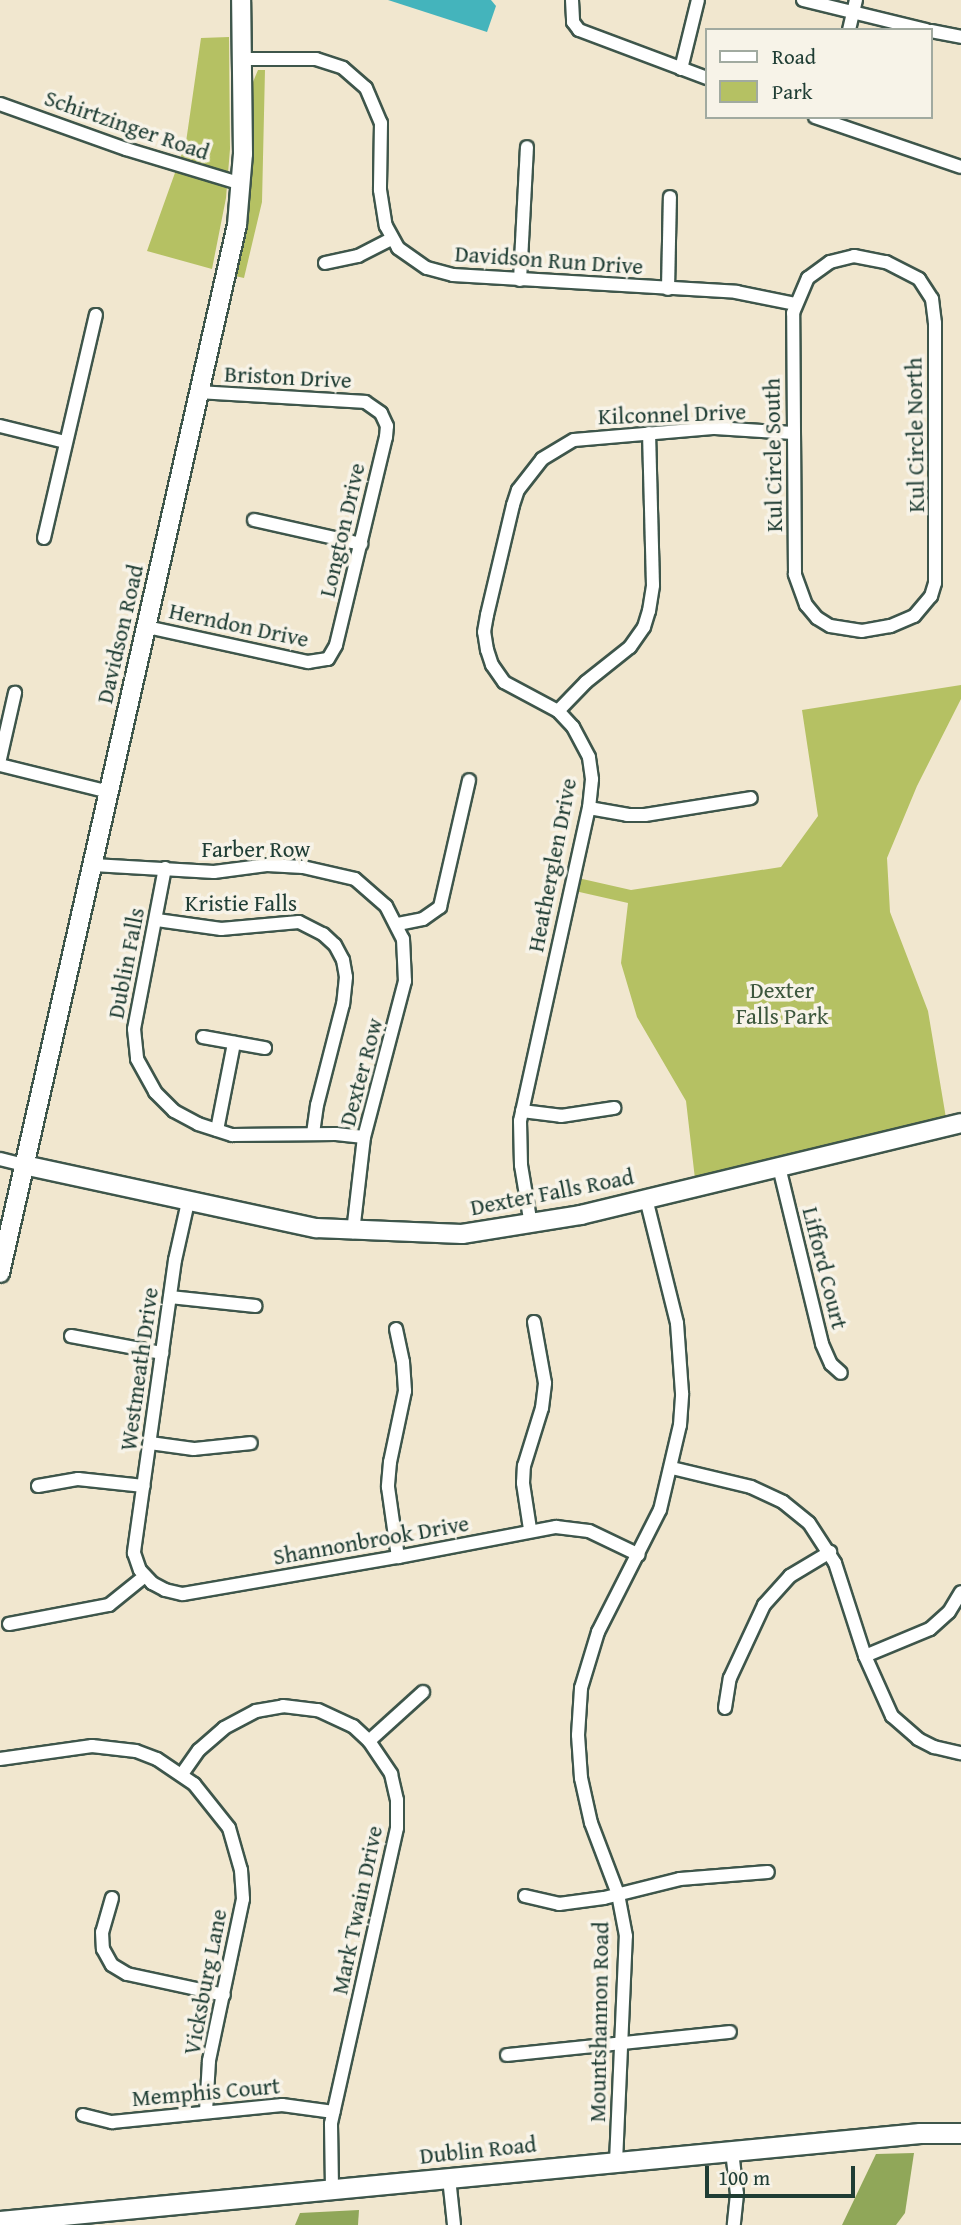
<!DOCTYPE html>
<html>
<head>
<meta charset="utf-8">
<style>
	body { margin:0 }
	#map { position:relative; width:961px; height:2225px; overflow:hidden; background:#f1e7cf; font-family:"Gentium Book Plus",serif }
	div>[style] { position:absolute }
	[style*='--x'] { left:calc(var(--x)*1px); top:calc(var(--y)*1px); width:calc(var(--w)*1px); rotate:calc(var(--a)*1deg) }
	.green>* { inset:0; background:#b5c163 }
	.forest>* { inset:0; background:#90a759 }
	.water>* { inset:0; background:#44b4bc }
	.roads { filter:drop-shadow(2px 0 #3e564b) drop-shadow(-2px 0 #3e564b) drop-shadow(0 2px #3e564b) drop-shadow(0 -2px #3e564b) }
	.street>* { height:12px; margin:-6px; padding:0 6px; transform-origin:6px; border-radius:6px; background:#fff }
	.secondary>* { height:18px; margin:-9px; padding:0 9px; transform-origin:9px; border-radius:9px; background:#fff }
	.primary>* { height:19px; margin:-9.5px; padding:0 9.5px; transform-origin:9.5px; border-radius:9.5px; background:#fff }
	span { translate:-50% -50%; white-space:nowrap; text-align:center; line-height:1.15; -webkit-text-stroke:7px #f7f3e8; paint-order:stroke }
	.street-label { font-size:23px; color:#1f3d34 }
	.park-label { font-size:23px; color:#3d573d }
	.legend { position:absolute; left:705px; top:28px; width:228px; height:91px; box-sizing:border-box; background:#f7f3e8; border:2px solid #a1aaa0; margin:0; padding:9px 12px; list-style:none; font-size:21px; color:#1f3d34 }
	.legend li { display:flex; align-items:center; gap:14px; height:35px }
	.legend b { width:35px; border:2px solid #a1aaa0 }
	.scale { position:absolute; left:705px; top:2166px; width:150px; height:32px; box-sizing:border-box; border:4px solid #1f3d34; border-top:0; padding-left:9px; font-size:21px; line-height:24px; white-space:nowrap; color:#1f3d34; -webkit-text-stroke:5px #f7f3e8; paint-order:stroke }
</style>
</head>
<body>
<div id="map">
	<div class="green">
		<div style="clip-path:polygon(229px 37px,230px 149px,226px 198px,212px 269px,147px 251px,186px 142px,201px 38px)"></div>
		<div style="clip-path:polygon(258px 70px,265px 70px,262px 202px,244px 278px,235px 276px,248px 212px,253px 165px,253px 82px)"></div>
		<div style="clip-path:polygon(961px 685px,961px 699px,917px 786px,887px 858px,890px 912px,928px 1011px,946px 1118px,695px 1179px,686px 1101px,637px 1017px,621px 963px,628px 903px,575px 891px,578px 878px,631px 890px,781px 867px,818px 816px,802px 710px)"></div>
	</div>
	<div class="forest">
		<div style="clip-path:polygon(914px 2153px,905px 2213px,896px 2225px,842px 2225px,876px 2154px)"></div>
		<div style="clip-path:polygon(359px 2210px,358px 2225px,295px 2225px,300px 2213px)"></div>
	</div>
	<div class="water">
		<div style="clip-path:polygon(388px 0,491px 0,496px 6px,487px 32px)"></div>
	</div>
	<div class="roads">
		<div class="street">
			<div style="--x:572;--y:0;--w:22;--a:87"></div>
			<div style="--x:573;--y:22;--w:10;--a:53"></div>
			<div style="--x:579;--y:30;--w:137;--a:20.6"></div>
			<div style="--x:803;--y:0;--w:127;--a:13.7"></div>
			<div style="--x:849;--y:30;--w:31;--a:-77"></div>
			<div style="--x:931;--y:31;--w:31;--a:11"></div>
			<div style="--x:242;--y:59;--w:74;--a:0"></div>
			<div style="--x:316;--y:59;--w:28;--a:18"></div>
			<div style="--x:343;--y:68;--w:30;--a:41"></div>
			<div style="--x:366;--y:88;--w:38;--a:67"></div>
			<div style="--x:381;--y:123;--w:67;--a:90.9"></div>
			<div style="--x:380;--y:190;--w:36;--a:81"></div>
			<div style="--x:386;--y:226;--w:25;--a:61"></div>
			<div style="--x:398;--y:248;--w:35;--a:35"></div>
			<div style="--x:427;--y:268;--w:27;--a:15"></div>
			<div style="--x:453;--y:275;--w:284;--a:3.4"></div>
			<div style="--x:736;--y:292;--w:60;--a:11.5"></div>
			<div style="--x:681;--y:69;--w:71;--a:-76.2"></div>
			<div style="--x:0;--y:104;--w:134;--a:19.7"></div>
			<div style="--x:126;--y:149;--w:121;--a:16.8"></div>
			<div style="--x:815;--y:117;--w:154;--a:18.9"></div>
			<div style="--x:854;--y:256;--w:33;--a:11"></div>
			<div style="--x:886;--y:262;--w:37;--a:27"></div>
			<div style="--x:919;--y:279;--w:24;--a:57"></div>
			<div style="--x:932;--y:299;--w:24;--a:83"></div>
			<div style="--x:935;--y:323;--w:260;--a:90"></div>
			<div style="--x:935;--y:583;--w:14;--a:107"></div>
			<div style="--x:931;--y:596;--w:26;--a:130"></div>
			<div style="--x:914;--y:616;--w:26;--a:157"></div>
			<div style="--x:890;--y:626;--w:28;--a:170"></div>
			<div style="--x:862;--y:631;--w:32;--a:-171"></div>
			<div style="--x:830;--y:626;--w:15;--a:-148"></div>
			<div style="--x:817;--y:618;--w:17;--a:-130"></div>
			<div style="--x:806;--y:605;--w:33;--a:-110"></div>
			<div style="--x:795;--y:574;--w:261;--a:-90.4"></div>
			<div style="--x:793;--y:313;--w:38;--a:-67"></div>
			<div style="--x:808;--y:278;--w:27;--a:-36"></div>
			<div style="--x:830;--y:262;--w:25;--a:-14"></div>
			<div style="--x:325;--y:263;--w:34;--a:-12"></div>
			<div style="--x:358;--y:256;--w:37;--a:-27"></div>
			<div style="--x:520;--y:280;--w:133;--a:-87"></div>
			<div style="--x:668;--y:289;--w:92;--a:-88.8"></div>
			<div style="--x:0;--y:426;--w:67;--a:13.8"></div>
			<div style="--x:254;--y:520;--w:110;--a:12.6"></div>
			<div style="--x:44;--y:538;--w:229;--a:-76.9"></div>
			<div style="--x:147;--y:627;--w:165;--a:12.3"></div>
			<div style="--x:308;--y:662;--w:20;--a:-9"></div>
			<div style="--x:328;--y:659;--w:16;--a:-60"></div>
			<div style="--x:336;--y:645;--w:214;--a:-76.5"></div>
			<div style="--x:386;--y:437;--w:11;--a:-85"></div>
			<div style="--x:387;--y:426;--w:14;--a:-115"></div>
			<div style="--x:381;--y:413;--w:19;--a:-145"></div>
			<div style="--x:365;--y:402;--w:166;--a:-176.6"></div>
			<div style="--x:558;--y:711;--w:40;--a:-46"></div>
			<div style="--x:586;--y:682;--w:56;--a:-38.5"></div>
			<div style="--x:630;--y:647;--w:24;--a:-55"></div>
			<div style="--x:644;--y:627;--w:17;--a:-73"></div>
			<div style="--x:649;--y:611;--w:26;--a:-81"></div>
			<div style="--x:653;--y:585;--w:152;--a:-91.5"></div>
			<div style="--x:0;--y:759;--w:68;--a:-77.2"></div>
			<div style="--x:0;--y:765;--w:112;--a:13.9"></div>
			<div style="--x:589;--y:808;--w:39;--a:10"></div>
			<div style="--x:627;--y:815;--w:18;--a:0"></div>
			<div style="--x:645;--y:815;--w:107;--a:-9.1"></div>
			<div style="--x:93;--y:865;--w:121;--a:3.3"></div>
			<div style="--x:214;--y:872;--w:53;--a:-7.5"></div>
			<div style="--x:267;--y:865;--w:36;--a:3"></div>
			<div style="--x:303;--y:867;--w:53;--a:13"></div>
			<div style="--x:355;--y:879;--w:41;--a:41.1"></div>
			<div style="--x:386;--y:906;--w:37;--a:63"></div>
			<div style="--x:403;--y:939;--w:42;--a:87.3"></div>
			<div style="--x:405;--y:981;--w:161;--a:104.7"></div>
			<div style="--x:364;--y:1137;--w:96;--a:96.6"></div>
			<div style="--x:165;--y:868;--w:164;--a:100.9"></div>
			<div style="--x:134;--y:1029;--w:30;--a:84"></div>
			<div style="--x:137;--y:1059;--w:38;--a:61"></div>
			<div style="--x:155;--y:1092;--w:27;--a:45"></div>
			<div style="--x:174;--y:1111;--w:27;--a:28"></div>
			<div style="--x:198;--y:1124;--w:36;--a:18"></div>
			<div style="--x:232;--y:1135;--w:104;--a:-0.6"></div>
			<div style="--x:336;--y:1134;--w:28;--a:6"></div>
			<div style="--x:157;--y:920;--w:65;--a:8"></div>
			<div style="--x:221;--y:929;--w:78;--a:-5.1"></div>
			<div style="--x:299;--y:922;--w:27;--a:27"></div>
			<div style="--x:323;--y:934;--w:16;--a:43"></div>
			<div style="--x:335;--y:945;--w:17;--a:62"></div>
			<div style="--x:343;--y:960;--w:17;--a:80"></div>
			<div style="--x:346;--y:977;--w:27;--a:96"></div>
			<div style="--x:343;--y:1004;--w:104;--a:104.4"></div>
			<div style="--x:317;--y:1105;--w:28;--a:98"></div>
			<div style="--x:398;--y:924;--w:25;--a:-11"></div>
			<div style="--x:423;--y:919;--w:21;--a:-35"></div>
			<div style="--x:440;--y:907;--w:130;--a:-77.1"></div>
			<div style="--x:203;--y:1037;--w:63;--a:10.1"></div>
			<div style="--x:522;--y:1111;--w:39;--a:7"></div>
			<div style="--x:561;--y:1116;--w:54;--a:-8.6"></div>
			<div style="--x:217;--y:1130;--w:89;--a:-78.9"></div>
			<div style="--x:0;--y:1159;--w:25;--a:14"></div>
			<div style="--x:779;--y:1167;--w:182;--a:76.3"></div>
			<div style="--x:822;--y:1344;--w:22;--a:66"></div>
			<div style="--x:831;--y:1364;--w:13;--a:42"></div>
			<div style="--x:188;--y:1202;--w:59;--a:102.6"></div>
			<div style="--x:175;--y:1260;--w:296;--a:98"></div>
			<div style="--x:134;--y:1553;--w:18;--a:71"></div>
			<div style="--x:140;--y:1570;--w:18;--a:47"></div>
			<div style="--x:152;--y:1583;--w:15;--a:28"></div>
			<div style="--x:165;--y:1590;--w:18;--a:13"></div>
			<div style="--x:183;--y:1594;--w:218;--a:-9.8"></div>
			<div style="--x:398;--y:1557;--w:161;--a:-10.8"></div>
			<div style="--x:556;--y:1527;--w:33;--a:7"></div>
			<div style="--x:589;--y:1531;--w:55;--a:25.6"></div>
			<div style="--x:531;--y:1225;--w:61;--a:-99.5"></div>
			<div style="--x:521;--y:1165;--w:44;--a:-91.3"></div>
			<div style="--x:520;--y:1121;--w:321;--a:-77.6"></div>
			<div style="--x:589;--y:808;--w:29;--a:-84"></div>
			<div style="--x:592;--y:779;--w:22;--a:-98"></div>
			<div style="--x:589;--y:757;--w:34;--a:-118"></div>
			<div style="--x:573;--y:727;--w:22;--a:-133"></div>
			<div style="--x:558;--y:711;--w:61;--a:-151.8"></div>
			<div style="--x:504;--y:682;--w:21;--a:-125"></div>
			<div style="--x:492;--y:665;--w:16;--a:-108"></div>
			<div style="--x:487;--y:650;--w:18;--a:-99"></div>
			<div style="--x:484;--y:632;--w:17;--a:-80"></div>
			<div style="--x:487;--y:615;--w:113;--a:-76.7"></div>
			<div style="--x:513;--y:505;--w:16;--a:-72"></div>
			<div style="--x:518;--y:490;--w:39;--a:-52"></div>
			<div style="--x:542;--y:459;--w:37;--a:-31"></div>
			<div style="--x:574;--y:440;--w:142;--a:-4.9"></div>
			<div style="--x:715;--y:428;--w:78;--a:3.7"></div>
			<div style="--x:170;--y:1297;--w:86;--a:6"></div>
			<div style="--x:396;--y:1329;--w:34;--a:78"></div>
			<div style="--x:403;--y:1362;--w:29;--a:86"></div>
			<div style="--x:405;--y:1391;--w:73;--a:101.9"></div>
			<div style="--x:390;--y:1462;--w:25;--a:95"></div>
			<div style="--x:388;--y:1487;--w:71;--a:81.9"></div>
			<div style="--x:71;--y:1336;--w:93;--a:10.6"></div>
			<div style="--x:150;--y:1443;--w:44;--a:7.8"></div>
			<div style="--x:194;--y:1449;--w:57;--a:-6"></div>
			<div style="--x:672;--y:1468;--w:81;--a:13.5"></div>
			<div style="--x:751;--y:1487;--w:35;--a:25"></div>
			<div style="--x:783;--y:1502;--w:33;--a:39"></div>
			<div style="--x:809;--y:1523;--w:48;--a:57"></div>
			<div style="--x:835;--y:1563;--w:98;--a:72.1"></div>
			<div style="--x:865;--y:1656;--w:66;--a:65.8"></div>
			<div style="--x:892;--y:1716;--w:35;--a:41"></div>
			<div style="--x:918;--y:1739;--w:18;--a:27"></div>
			<div style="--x:934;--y:1747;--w:28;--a:13"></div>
			<div style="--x:38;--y:1486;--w:41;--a:-9.9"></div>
			<div style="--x:78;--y:1479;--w:66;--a:6.1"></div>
			<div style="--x:530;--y:1529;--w:47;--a:-98.7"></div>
			<div style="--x:523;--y:1483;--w:17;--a:-87"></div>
			<div style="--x:524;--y:1466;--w:61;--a:-72.8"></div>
			<div style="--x:542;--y:1408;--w:25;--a:-83"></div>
			<div style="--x:545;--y:1383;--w:62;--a:-100.2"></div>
			<div style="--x:9;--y:1624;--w:102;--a:-10.8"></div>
			<div style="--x:109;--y:1605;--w:46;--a:-38.9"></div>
			<div style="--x:865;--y:1656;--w:70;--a:-22.6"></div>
			<div style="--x:930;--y:1629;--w:25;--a:-42"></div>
			<div style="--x:949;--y:1612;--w:23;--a:-59"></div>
			<div style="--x:725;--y:1708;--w:30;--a:-81"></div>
			<div style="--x:730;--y:1678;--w:81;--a:-65"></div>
			<div style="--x:764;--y:1605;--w:39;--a:-48"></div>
			<div style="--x:790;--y:1576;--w:47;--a:-31"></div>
			<div style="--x:369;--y:1741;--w:73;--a:-42.2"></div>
			<div style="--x:0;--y:1759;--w:93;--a:-8"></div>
			<div style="--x:92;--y:1746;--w:44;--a:6.5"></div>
			<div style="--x:136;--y:1751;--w:22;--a:21"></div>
			<div style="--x:157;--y:1759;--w:45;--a:34"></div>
			<div style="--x:194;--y:1784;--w:56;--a:51.5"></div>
			<div style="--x:229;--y:1828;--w:44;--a:74.1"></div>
			<div style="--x:241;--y:1870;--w:29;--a:86"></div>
			<div style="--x:243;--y:1899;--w:166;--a:101.9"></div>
			<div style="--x:209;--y:2061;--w:51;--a:93.4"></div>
			<div style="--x:182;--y:1774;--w:29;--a:-55"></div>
			<div style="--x:199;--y:1750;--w:33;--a:-41"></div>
			<div style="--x:224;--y:1728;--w:36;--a:-28"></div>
			<div style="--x:256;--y:1711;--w:27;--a:-10"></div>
			<div style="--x:283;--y:1706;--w:35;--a:7"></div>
			<div style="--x:318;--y:1710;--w:38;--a:25"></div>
			<div style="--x:353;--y:1726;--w:22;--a:43"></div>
			<div style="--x:369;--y:1741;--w:40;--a:56"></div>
			<div style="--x:391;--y:1774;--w:27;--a:77"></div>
			<div style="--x:397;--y:1800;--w:28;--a:90"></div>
			<div style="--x:397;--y:1828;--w:303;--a:102.6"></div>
			<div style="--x:331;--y:2124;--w:65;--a:89.1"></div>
			<div style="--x:525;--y:1896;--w:35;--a:13"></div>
			<div style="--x:559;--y:1904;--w:45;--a:-7.6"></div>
			<div style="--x:604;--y:1898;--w:78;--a:-14"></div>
			<div style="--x:680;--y:1879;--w:88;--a:-4.5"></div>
			<div style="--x:112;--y:1898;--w:35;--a:106"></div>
			<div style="--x:102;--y:1932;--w:17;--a:87"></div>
			<div style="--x:103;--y:1949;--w:18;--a:61"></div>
			<div style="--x:112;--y:1965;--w:17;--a:31"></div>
			<div style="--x:127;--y:1974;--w:99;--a:12.2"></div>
			<div style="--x:507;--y:2055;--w:224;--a:-5.9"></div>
			<div style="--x:83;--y:2115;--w:30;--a:14"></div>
			<div style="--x:112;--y:2122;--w:171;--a:-5.7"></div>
			<div style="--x:282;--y:2105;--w:52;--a:7.7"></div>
			<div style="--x:732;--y:2151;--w:43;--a:83.4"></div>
			<div style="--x:737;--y:2194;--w:31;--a:96"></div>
			<div style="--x:616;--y:2162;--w:226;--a:-87.5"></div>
			<div style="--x:626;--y:1936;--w:43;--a:-100.8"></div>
			<div style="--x:618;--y:1894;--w:76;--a:-110.8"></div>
			<div style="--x:591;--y:1823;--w:46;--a:-102.5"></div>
			<div style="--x:581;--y:1778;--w:43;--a:-94"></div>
			<div style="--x:578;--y:1735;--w:47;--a:-86.3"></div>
			<div style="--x:581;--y:1688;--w:59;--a:-73.1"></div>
			<div style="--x:598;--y:1632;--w:137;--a:-63.1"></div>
			<div style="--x:660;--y:1510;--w:87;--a:-76.8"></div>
			<div style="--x:680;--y:1425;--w:32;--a:-86"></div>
			<div style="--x:682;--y:1393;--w:70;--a:-94.1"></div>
			<div style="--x:677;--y:1323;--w:128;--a:-104"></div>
			<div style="--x:449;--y:2178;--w:47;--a:83.9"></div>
		</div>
		<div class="secondary">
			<div style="--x:24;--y:1165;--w:299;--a:12.2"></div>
			<div style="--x:316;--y:1228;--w:146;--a:2.4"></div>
			<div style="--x:462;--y:1234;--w:121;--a:-9.1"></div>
			<div style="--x:581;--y:1215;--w:391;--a:-13.6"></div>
			<div style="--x:0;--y:1273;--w:1074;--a:-77.26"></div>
			<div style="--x:237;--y:225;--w:71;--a:-85.2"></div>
			<div style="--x:243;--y:154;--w:154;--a:-90.7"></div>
		</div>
		<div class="primary">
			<div style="--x:0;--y:2221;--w:924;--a:-5.46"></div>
			<div style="--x:920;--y:2133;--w:41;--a:0"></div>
		</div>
	</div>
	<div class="street-label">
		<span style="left:127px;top:125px;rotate:19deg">Schirtzinger Road</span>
		<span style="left:549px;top:260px;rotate:4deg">Davidson Run Drive</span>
		<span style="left:288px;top:377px;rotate:3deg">Briston Drive</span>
		<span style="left:672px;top:414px;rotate:-2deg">Kilconnel Drive</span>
		<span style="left:915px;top:435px;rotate:-91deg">Kul Circle North</span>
		<span style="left:773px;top:455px;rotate:-91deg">Kul Circle South</span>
		<span style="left:342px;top:530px;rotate:-77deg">Longton Drive</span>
		<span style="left:239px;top:625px;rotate:12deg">Herndon Drive</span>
		<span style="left:120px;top:634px;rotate:-77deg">Davidson Road</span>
		<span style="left:256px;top:849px">Farber Row</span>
		<span style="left:552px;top:865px;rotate:-79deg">Heatherglen Drive</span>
		<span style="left:241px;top:903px">Kristie Falls</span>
		<span style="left:126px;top:963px;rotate:-79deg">Dublin Falls</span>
		<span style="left:361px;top:1072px;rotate:-75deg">Dexter Row</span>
		<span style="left:552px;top:1192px;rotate:-11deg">Dexter Falls Road</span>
		<span style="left:825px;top:1268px;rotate:76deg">Lifford Court</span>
		<span style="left:139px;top:1369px;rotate:-82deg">Westmeath Drive</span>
		<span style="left:371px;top:1540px;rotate:-10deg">Shannonbrook Drive</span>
		<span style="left:357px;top:1910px;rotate:-78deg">Mark Twain Drive</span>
		<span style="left:205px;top:1982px;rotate:-79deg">Vicksburg Lane</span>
		<span style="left:599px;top:2022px;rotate:-89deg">Mountshannon Road</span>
		<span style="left:206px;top:2092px;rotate:-5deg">Memphis Court</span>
		<span style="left:478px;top:2150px;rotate:-6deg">Dublin Road</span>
	</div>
	<div class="park-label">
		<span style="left:782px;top:1003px">Dexter<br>Falls Park</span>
	</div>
	<ul class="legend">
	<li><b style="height:9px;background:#fff"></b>Road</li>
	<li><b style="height:19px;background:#b5c163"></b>Park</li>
	</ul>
	<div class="scale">100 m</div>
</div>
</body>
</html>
